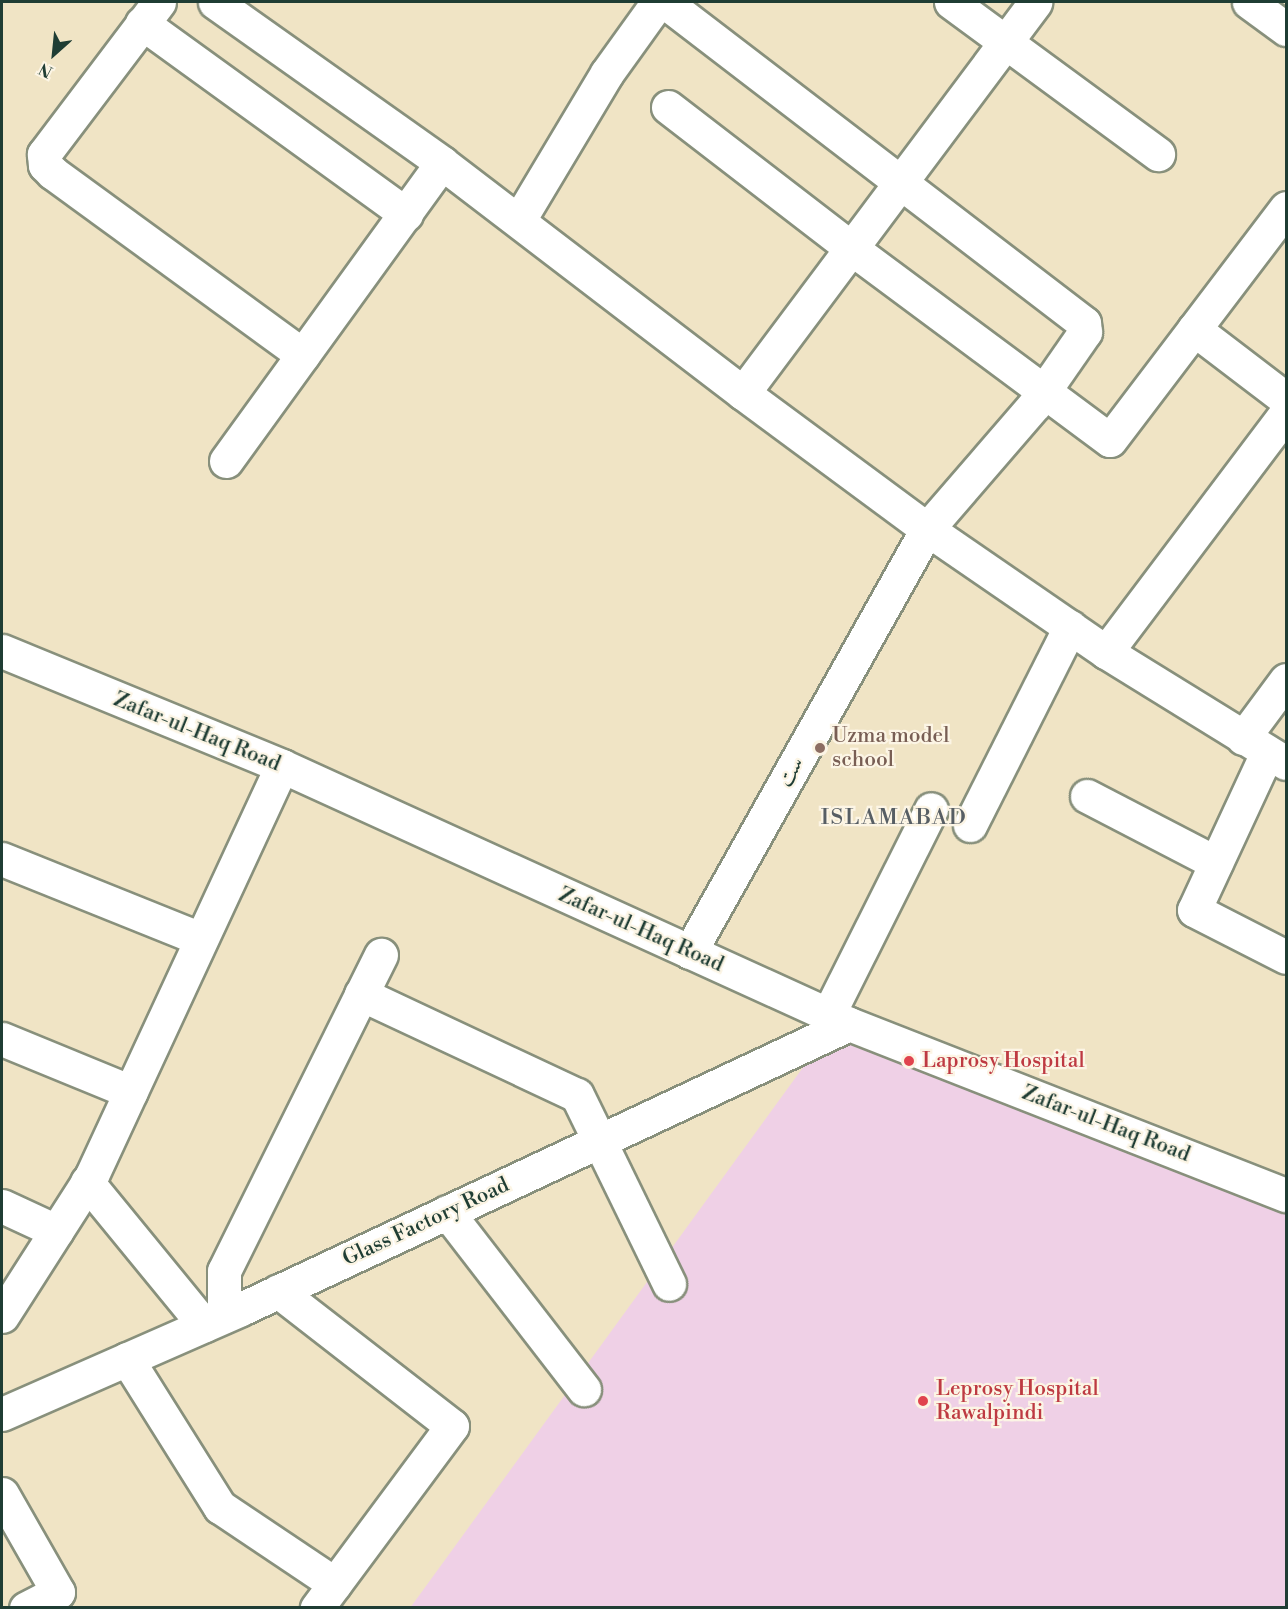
<!DOCTYPE html>
<html>
<head>
<meta charset="utf-8">
<style>
	body { margin:0 }
	#map { position:relative; width:1288px; height:1609px; overflow:hidden; background:#f0e4c5; font-family:"Libre Bodoni",Amiri,serif }
	div>[style] { position:absolute }
	[style*='--x'] { left:calc(var(--x)*1px); top:calc(var(--y)*1px); width:calc(var(--w)*1px); rotate:calc(var(--a)*1deg) }
	.built>* { inset:0; background:#efd0e6 }
	.roads { filter:drop-shadow(2px 0 #88907c) drop-shadow(-2px 0 #88907c) drop-shadow(0 2px #88907c) drop-shadow(0 -2px #88907c) }
	.minor>* { height:33px; margin:-16.5px; padding:0 16.5px; transform-origin:16.5px; border-radius:16.5px; background:#fff }
	.dots>* { width:16px; height:16px; translate:-50% -50%; box-sizing:border-box; border:3px solid #fcf5e5; border-radius:50% }
	span { translate:-50% -50%; white-space:nowrap; text-align:center; line-height:1.15; -webkit-text-stroke:4.5px #fcf5e5; paint-order:stroke }
	.street-label { font-size:21px; color:#1f3d34 }
	.education-label { font-size:21px; color:#785e54 }
	.left { translate:0 -50%; text-align:left }
	.health-label { font-size:21px; color:#be3a42 }
	.neighbourhood-label { font-size:22px; color:#575e64; letter-spacing:1.5px }
	.frame { position:absolute; inset:0; border:3px solid #1f3d34; pointer-events:none }
	.north { position:absolute; left:24px; top:24px; width:60px; height:60px; -webkit-text-stroke:4px #fcf5e5; paint-order:stroke; rotate:207deg; font-size:16px; font-weight:700; line-height:24px; text-align:center; color:#1f3d34 }
	.north::after { content:''; display:block; margin:auto; width:21px; height:27px; background:#1f3d34; clip-path:polygon(50% 0,100% 100%,50% 72%,0 100%) }
</style>
</head>
<body>
<div id="map">
	<div class="built">
		<div style="clip-path:polygon(828px 1033px,1286px 1195px,1286px 1607px,410px 1608px)"></div>
	</div>
	<div class="roads">
		<div class="minor">
			<div style="--x:159;--y:2;--w:191;--a:127.1"></div>
			<div style="--x:44;--y:154;--w:11;--a:85"></div>
			<div style="--x:45;--y:165;--w:11;--a:45"></div>
			<div style="--x:53;--y:173;--w:309;--a:36.1"></div>
			<div style="--x:215;--y:2;--w:278;--a:35.3"></div>
			<div style="--x:442;--y:163;--w:379;--a:37.4"></div>
			<div style="--x:743;--y:393;--w:229;--a:36.5"></div>
			<div style="--x:927;--y:529;--w:217;--a:34.5"></div>
			<div style="--x:1106;--y:652;--w:211;--a:31.7"></div>
			<div style="--x:665;--y:2;--w:528;--a:37.46"></div>
			<div style="--x:1084;--y:323;--w:9;--a:84"></div>
			<div style="--x:1085;--y:332;--w:88;--a:124.8"></div>
			<div style="--x:1035;--y:404;--w:165;--a:130.8"></div>
			<div style="--x:927;--y:529;--w:485;--a:119.3"></div>
			<div style="--x:951;--y:2;--w:257;--a:36.3"></div>
			<div style="--x:1249;--y:2;--w:46;--a:36.1"></div>
			<div style="--x:142;--y:23;--w:326;--a:35.9"></div>
			<div style="--x:668;--y:107;--w:231;--a:37.6"></div>
			<div style="--x:851;--y:248;--w:322;--a:36.6"></div>
			<div style="--x:1110;--y:440;--w:291;--a:-52.8"></div>
			<div style="--x:519;--y:220;--w:171;--a:-59.1"></div>
			<div style="--x:607;--y:73;--w:87;--a:-54.3"></div>
			<div style="--x:1194;--y:329;--w:116;--a:37.3"></div>
			<div style="--x:743;--y:393;--w:488;--a:-53.2"></div>
			<div style="--x:226;--y:461;--w:368;--a:-54.1"></div>
			<div style="--x:2;--y:651;--w:303;--a:22.3"></div>
			<div style="--x:282;--y:766;--w:623;--a:24.47"></div>
			<div style="--x:849;--y:1024;--w:469;--a:21.4"></div>
			<div style="--x:1106;--y:652;--w:299;--a:-53"></div>
			<div style="--x:1243;--y:738;--w:72;--a:-53.4"></div>
			<div style="--x:1267;--y:753;--w:173;--a:114.9"></div>
			<div style="--x:1194;--y:910;--w:103;--a:27.1"></div>
			<div style="--x:1087;--y:796;--w:145;--a:27.4"></div>
			<div style="--x:970;--y:825;--w:222;--a:-63.2"></div>
			<div style="--x:2;--y:859;--w:214;--a:21.9"></div>
			<div style="--x:361;--y:994;--w:238;--a:25.1"></div>
			<div style="--x:577;--y:1095;--w:210;--a:64"></div>
			<div style="--x:828;--y:1015;--w:230;--a:-63.4"></div>
			<div style="--x:2;--y:1039;--w:139;--a:22.3"></div>
			<div style="--x:87;--y:1182;--w:185;--a:50.7"></div>
			<div style="--x:2;--y:1206;--w:60;--a:24.8"></div>
			<div style="--x:447;--y:1212;--w:224;--a:52.3"></div>
			<div style="--x:278;--y:1291;--w:220;--a:37.8"></div>
			<div style="--x:452;--y:1426;--w:227;--a:126.6"></div>
			<div style="--x:2;--y:1316;--w:167;--a:-57.4"></div>
			<div style="--x:92;--y:1175;--w:451;--a:-65.1"></div>
			<div style="--x:224;--y:1316;--w:45;--a:-90"></div>
			<div style="--x:224;--y:1271;--w:353;--a:-63.6"></div>
			<div style="--x:127;--y:1359;--w:175;--a:57.9"></div>
			<div style="--x:220;--y:1507;--w:138;--a:33.8"></div>
			<div style="--x:2;--y:1414;--w:261;--a:-23.7"></div>
			<div style="--x:241;--y:1309;--w:671;--a:-25.11"></div>
			<div style="--x:2;--y:1494;--w:113;--a:60.3"></div>
			<div style="--x:58;--y:1592;--w:36;--a:153"></div>
		</div>
	</div>
	<div class="dots">
		<div style="left:820px;top:748px;background:#8d6e63"></div>
		<div style="left:909px;top:1061px;background:#e0444e"></div>
		<div style="left:923px;top:1401px;background:#e0444e"></div>
	</div>
	<div class="street-label">
		<span style="left:197px;top:732px;rotate:22deg">Zafar-ul-Haq Road</span>
		<span style="left:791px;top:772px;rotate:-61deg">ست</span>
		<span style="left:641px;top:930px;rotate:24deg">Zafar-ul-Haq Road</span>
		<span style="left:1106px;top:1124px;rotate:21deg">Zafar-ul-Haq Road</span>
		<span style="left:426px;top:1222px;rotate:-25deg">Glass Factory Road</span>
	</div>
	<div class="education-label">
		<span class="left" style="left:832px;top:748px">Uzma model<br>school</span>
	</div>
	<div class="health-label">
		<span class="left" style="left:922px;top:1061px">Laprosy Hospital</span>
		<span class="left" style="left:936px;top:1401px">Leprosy Hospital<br>Rawalpindi</span>
	</div>
	<div class="neighbourhood-label">
		<span style="left:894px;top:818px">ISLAMABAD</span>
	</div>
	<div class="frame"></div>
	<div class="north">N</div>
</div>
</body>
</html>
